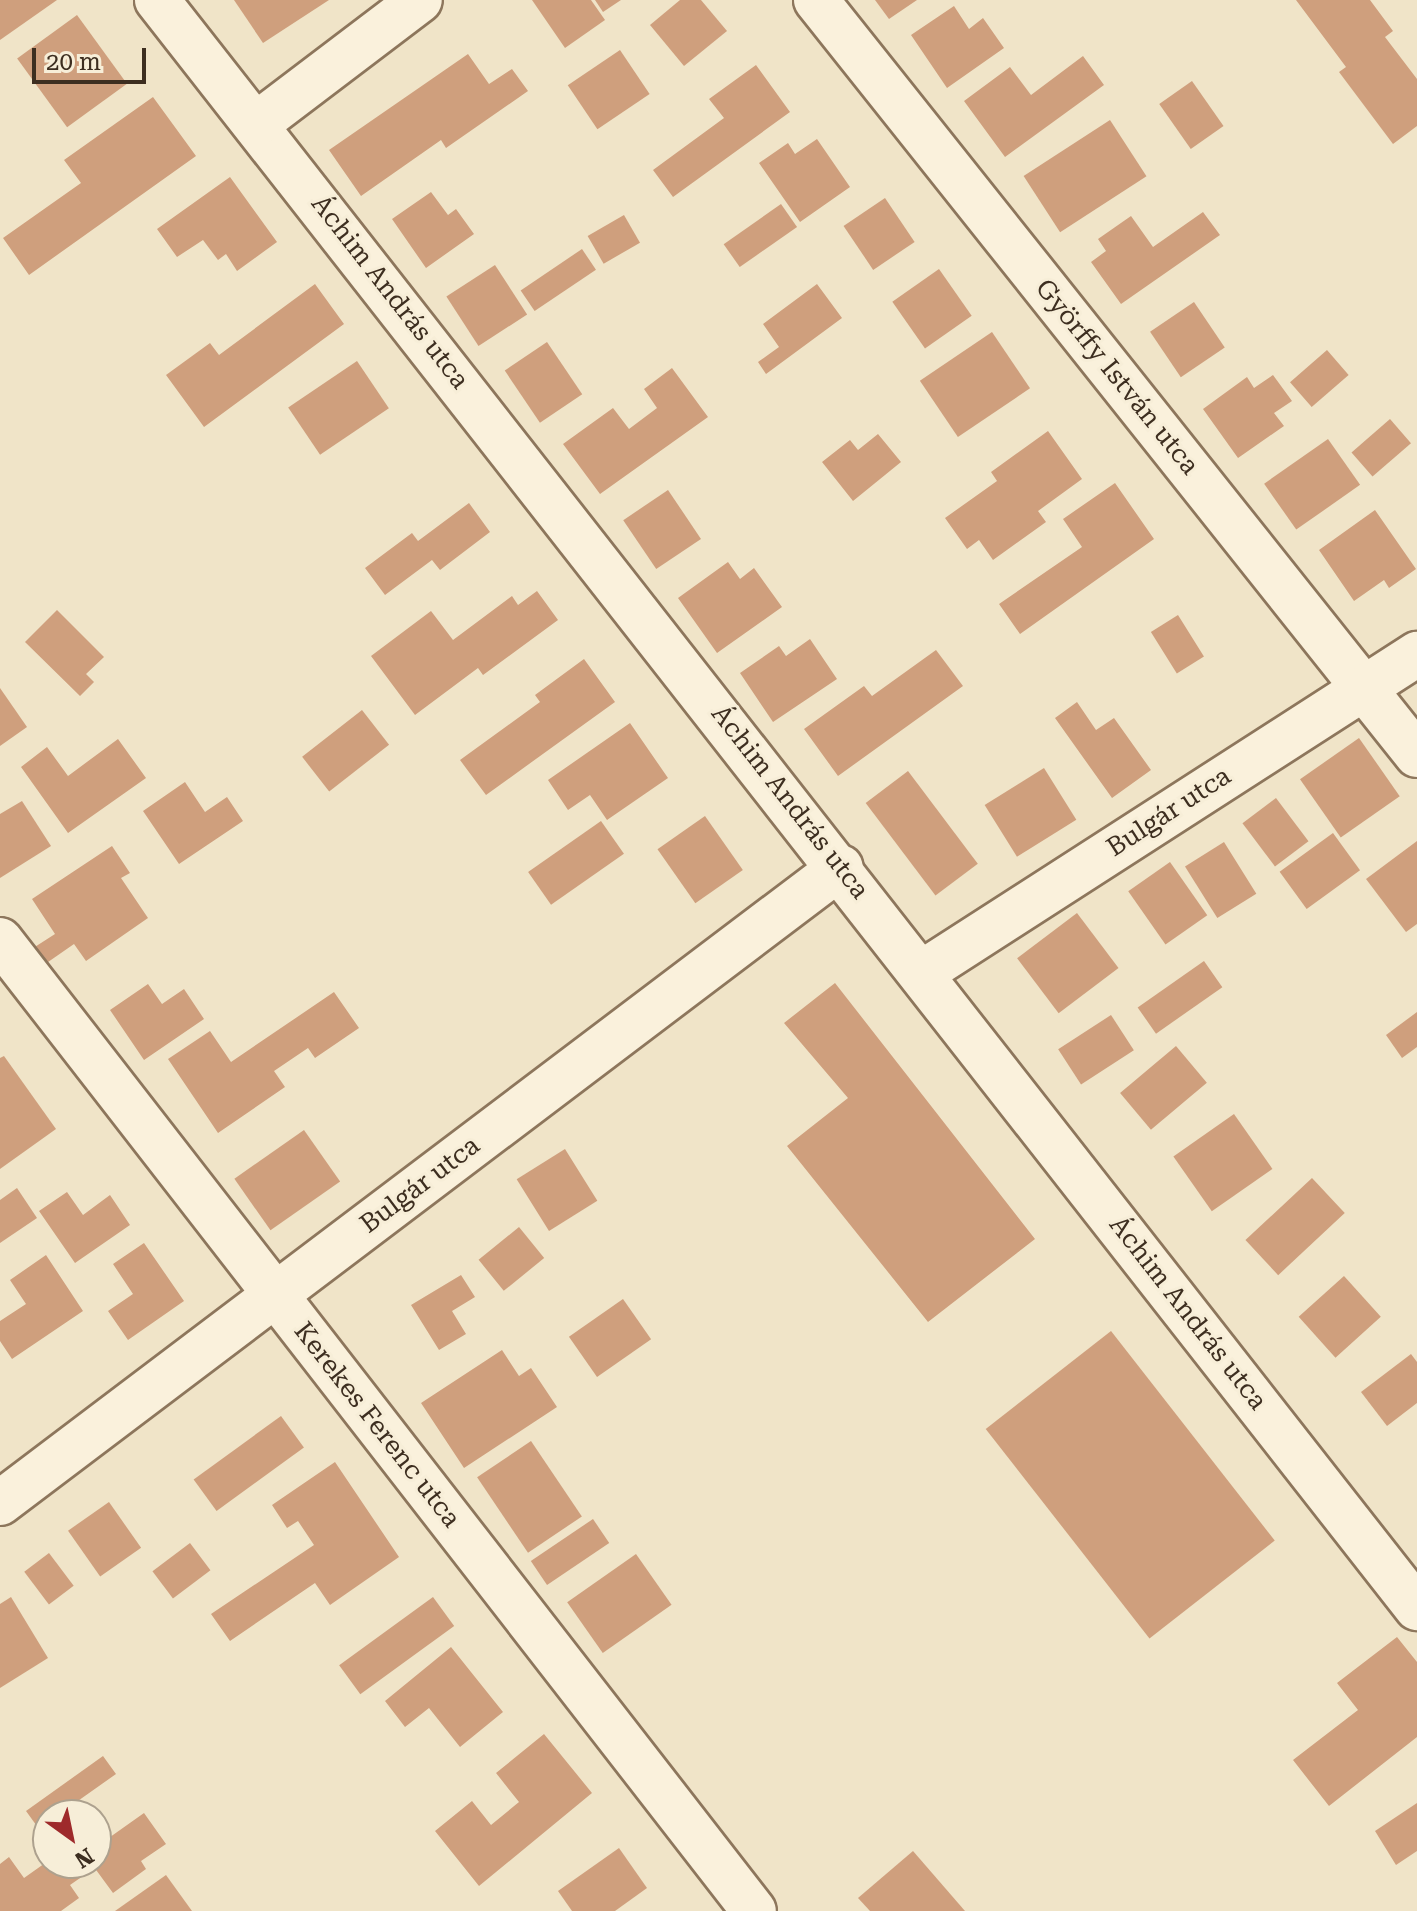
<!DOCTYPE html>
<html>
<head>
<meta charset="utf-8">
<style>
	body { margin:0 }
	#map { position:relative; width:1417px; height:1911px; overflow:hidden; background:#f0e4c8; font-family:"Roboto Serif",serif }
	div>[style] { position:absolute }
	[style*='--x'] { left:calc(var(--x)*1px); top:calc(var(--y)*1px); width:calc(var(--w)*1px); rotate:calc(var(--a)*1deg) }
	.building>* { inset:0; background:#cf9f7d; transform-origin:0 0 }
	.roads { filter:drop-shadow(2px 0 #8d765c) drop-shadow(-2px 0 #8d765c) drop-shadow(0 2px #8d765c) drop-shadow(0 -2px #8d765c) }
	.minor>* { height:44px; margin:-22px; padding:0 22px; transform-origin:22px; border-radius:22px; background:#faf1dc }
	span { translate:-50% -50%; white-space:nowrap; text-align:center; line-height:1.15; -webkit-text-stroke:6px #f7eed8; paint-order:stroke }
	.street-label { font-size:26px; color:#3d2e20 }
	.north { position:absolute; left:32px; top:1799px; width:80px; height:80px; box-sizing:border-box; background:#f7eed8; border:2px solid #ada18e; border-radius:50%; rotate:147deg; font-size:22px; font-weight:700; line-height:32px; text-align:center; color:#3d2e20 }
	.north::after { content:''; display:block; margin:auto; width:28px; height:36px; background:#9e2a2b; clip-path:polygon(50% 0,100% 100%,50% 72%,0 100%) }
	.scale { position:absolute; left:32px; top:48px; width:114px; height:36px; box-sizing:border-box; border:4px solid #3d2e20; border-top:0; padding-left:10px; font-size:24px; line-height:28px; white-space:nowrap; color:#3d2e20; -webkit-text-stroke:6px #f7eed8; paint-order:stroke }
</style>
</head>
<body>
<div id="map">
	<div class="building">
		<div style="clip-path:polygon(0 0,57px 0,0 40px)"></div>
		<div style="clip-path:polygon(234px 0,329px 0,263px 43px)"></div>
		<div style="clip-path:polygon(532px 0,591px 0,605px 20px,565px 48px)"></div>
		<div style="clip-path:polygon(595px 0,621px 0,603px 12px)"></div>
		<div style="clip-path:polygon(680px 0,701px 0,727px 31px,684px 66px,650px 25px)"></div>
		<div style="clip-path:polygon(875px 0,917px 0,889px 19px)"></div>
		<div style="clip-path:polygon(1296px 0,1370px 0,1393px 31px,1385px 37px,1417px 79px,1417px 126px,1393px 144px,1339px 72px,1346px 67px)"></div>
		<div style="clip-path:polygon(954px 6px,969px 29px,983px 18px,1004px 48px,947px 88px,911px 35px)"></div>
		<div style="left:77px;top:15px;width:85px;height:74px;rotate:54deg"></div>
		<div style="left:620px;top:50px;width:53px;height:63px;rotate:56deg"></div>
		<div style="clip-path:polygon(468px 54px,489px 84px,512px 69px,528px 91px,446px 148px,441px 140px,361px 196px,329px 150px)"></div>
		<div style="clip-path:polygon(1083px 56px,1104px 85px,1005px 157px,964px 101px,1010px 67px,1031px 95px)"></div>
		<div style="clip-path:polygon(756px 65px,790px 112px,673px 197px,653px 170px,724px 118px,709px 99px)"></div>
		<div style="left:1192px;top:81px;width:55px;height:40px;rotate:55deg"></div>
		<div style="clip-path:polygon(153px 97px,196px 156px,29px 275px,3px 238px,81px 183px,64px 160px)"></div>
		<div style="left:1110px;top:120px;width:67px;height:103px;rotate:57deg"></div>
		<div style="clip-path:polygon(817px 139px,850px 187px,800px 222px,759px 163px,788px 143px,795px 154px)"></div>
		<div style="clip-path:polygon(230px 177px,277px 242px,237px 271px,226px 254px,218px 260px,203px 240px,177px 257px,157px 229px)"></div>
		<div style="clip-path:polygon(431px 192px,448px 215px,456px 209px,474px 234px,426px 268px,392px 219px)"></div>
		<div style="left:885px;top:198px;width:53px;height:50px;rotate:56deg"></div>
		<div style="left:781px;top:204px;width:28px;height:70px;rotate:55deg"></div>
		<div style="clip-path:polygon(1203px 212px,1220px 235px,1121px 304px,1091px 262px,1106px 251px,1098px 239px,1131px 216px,1153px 247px)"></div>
		<div style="left:624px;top:215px;width:32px;height:42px;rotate:60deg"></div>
		<div style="left:582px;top:249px;width:25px;height:74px;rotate:56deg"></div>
		<div style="left:495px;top:265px;width:59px;height:58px;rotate:57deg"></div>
		<div style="left:939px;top:269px;width:57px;height:57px;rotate:55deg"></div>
		<div style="clip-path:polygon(315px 284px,344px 324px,204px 427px,166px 375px,210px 343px,219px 355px)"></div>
		<div style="clip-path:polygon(817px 284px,842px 318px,766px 374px,758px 362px,779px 347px,763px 324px)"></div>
		<div style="left:1194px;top:302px;width:55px;height:53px;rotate:56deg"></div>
		<div style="left:992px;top:332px;width:68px;height:87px;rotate:56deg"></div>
		<div style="left:547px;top:342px;width:63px;height:51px;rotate:56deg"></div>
		<div style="left:1327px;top:350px;width:33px;height:49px;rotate:49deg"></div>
		<div style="left:357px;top:361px;width:57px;height:83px;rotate:56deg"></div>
		<div style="clip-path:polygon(672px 368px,708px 417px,600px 494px,563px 444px,613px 408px,629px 429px,657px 408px,644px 389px)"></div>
		<div style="clip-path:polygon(1273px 375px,1292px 401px,1274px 413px,1284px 426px,1238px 458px,1203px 409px,1247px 377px,1254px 388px)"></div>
		<div style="left:1390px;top:419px;width:32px;height:51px;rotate:49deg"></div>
		<div style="clip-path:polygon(1048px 431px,1082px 479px,1038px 511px,1046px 522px,993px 560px,979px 540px,967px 549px,945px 518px,997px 481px,991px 472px)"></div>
		<div style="clip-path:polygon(878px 434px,901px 462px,853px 501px,822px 462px,850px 440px,858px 450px)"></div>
		<div style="left:1328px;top:439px;width:56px;height:78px;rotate:55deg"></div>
		<div style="clip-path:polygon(1115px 483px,1154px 539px,1020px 634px,999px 604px,1082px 547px,1063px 519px)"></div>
		<div style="left:668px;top:490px;width:59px;height:54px;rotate:56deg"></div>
		<div style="clip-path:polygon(469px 503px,490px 532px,440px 570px,432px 560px,385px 595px,365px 568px,412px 533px,418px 541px)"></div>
		<div style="clip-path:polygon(1375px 510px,1416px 569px,1389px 588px,1384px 580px,1354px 601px,1319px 550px)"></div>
		<div style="clip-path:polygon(728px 562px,740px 579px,754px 568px,782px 607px,717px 653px,678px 598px)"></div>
		<div style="clip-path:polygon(537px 591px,558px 620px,483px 675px,478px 668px,415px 715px,371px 656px,431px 611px,453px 640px,512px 596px,518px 605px)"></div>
		<div style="clip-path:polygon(57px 610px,104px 657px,86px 674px,94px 682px,80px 696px,25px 642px)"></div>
		<div style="left:1178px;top:615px;width:49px;height:32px;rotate:58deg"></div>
		<div style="clip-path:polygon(810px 639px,837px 679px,773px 722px,740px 673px,779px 646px,786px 656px)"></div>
		<div style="clip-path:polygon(936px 650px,963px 686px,838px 776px,804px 729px,864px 686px,872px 696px)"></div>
		<div style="clip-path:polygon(584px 659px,615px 702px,486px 795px,460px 760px,540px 702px,535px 695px)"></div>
		<div style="clip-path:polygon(0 688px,27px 727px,0 746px)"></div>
		<div style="clip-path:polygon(1077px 702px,1096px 730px,1114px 718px,1151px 770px,1112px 798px,1055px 718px)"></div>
		<div style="left:362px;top:710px;width:44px;height:76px;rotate:52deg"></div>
		<div style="clip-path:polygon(630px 723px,668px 778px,607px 820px,590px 795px,568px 810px,548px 780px)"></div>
		<div style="left:1359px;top:738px;width:71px;height:72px;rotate:55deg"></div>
		<div style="clip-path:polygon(118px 739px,146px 778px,68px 833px,21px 767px,47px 747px,68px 776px)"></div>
		<div style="left:1044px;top:768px;width:61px;height:70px;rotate:58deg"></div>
		<div style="left:908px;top:771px;width:116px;height:53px;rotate:53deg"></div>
		<div style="clip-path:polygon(185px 782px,205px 812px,227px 797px,243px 821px,179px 864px,143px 811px)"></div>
		<div style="left:1276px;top:798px;width:54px;height:42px;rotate:53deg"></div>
		<div style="clip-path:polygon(22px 801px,51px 846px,0 878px,0 814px)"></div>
		<div style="left:705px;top:816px;width:66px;height:58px;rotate:55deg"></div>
		<div style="left:601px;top:821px;width:40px;height:89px;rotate:55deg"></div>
		<div style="left:1333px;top:833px;width:46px;height:66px;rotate:54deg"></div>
		<div style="clip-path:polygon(1417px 841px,1417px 924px,1406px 932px,1366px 879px)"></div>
		<div style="left:1224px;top:842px;width:61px;height:46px;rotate:58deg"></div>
		<div style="clip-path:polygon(112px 846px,130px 873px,121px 878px,148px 918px,86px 961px,74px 944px,38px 969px,27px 952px,55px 934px,32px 899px)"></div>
		<div style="left:1170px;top:862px;width:65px;height:51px;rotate:55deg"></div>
		<div style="left:1077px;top:913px;width:69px;height:75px;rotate:53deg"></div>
		<div style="left:1204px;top:961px;width:32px;height:81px;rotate:55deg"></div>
		<div style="clip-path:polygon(835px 983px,1035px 1239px,928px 1322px,787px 1146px,848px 1098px,784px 1023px)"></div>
		<div style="clip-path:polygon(148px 984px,162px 1004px,184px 989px,204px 1019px,144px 1060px,110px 1010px)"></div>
		<div style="clip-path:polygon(334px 992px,359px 1028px,315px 1058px,308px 1048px,274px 1071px,285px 1087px,218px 1133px,168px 1059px,210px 1031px,231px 1062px)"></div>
		<div style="clip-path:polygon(1417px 1012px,1417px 1047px,1402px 1058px,1386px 1035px)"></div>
		<div style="left:1111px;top:1015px;width:42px;height:63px;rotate:57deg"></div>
		<div style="left:1176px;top:1046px;width:48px;height:73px;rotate:50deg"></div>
		<div style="clip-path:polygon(4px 1056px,56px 1129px,0 1169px,0 1058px)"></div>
		<div style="left:1234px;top:1114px;width:67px;height:74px;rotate:55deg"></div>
		<div style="left:304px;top:1130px;width:63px;height:85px;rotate:55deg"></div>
		<div style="left:565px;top:1149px;width:61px;height:57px;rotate:58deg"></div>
		<div style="left:1312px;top:1178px;width:48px;height:91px;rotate:47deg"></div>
		<div style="clip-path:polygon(17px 1188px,37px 1218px,0 1243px,0 1200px)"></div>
		<div style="clip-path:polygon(67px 1192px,83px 1215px,110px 1195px,130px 1225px,75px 1263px,39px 1211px)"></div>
		<div style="left:519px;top:1227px;width:40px;height:52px;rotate:51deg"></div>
		<div style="clip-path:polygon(144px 1243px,184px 1301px,128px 1340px,108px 1311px,133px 1294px,113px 1264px)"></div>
		<div style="clip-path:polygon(46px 1255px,83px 1311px,12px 1359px,0 1341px,0 1321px,26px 1304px,10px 1280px)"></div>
		<div style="clip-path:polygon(461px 1275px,475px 1297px,452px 1311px,466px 1334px,439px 1350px,411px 1305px)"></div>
		<div style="left:1344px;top:1276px;width:55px;height:61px;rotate:48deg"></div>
		<div style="left:623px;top:1299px;width:49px;height:66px;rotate:55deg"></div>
		<div style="left:1111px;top:1331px;width:266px;height:159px;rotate:52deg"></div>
		<div style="clip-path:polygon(502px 1350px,519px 1376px,531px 1368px,557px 1407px,464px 1468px,421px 1403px)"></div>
		<div style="clip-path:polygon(1411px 1354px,1417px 1362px,1417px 1403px,1387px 1426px,1361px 1392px)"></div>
		<div style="left:281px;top:1416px;width:39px;height:108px;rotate:54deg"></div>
		<div style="left:531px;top:1441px;width:91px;height:65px;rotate:56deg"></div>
		<div style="clip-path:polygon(335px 1462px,399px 1557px,330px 1605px,315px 1583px,230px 1641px,211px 1614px,314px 1545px,298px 1521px,287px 1528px,272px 1505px)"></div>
		<div style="left:109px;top:1502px;width:56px;height:50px;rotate:55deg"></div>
		<div style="left:593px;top:1519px;width:29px;height:75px;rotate:56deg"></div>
		<div style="left:190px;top:1543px;width:34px;height:47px;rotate:53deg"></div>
		<div style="left:49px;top:1553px;width:41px;height:31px;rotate:53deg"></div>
		<div style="left:636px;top:1554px;width:62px;height:84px;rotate:55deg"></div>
		<div style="clip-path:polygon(11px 1597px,48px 1658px,0 1688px,0 1604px)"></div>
		<div style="left:433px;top:1597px;width:36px;height:116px;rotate:54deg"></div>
		<div style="clip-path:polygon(1397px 1637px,1417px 1662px,1417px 1737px,1329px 1806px,1293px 1760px,1358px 1710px,1337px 1683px)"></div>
		<div style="clip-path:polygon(451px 1647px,503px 1712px,460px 1747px,429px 1708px,405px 1727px,385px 1701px)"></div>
		<div style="clip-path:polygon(544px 1734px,592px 1793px,479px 1886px,435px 1831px,472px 1801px,491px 1825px,519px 1802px,496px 1773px)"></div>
		<div style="clip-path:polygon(103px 1756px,116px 1774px,58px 1815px,48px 1815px,48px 1822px,39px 1829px,26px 1811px)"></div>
		<div style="clip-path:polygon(1417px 1803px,1417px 1851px,1396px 1865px,1375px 1831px)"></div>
		<div style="clip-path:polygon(144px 1813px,166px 1844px,141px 1861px,146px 1869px,113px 1893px,91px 1863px,96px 1863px,96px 1847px)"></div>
		<div style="clip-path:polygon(619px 1848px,647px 1888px,615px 1911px,572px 1911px,558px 1891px)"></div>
		<div style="clip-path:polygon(913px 1851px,965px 1911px,870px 1911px,858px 1898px)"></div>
		<div style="clip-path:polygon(9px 1857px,24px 1878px,48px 1861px,74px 1863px,83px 1876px,70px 1885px,79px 1898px,61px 1911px,0 1911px,0 1864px)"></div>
		<div style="clip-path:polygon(166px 1875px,192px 1911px,115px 1911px)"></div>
	</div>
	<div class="roads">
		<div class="minor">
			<div style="--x:157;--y:0;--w:2043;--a:51.92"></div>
			<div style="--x:816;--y:0;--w:965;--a:51.48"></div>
			<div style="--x:258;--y:123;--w:203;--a:-37.2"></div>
			<div style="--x:0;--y:940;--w:1229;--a:52.17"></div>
			<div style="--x:923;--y:972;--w:588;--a:-32.77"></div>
			<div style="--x:0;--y:1503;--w:1054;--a:-37.1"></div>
		</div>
	</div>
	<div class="street-label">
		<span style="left:390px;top:292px;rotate:52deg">Áchim András utca</span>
		<span style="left:1117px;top:377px;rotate:51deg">Györffy István utca</span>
		<span style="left:790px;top:802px;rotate:52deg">Áchim András utca</span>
		<span style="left:1169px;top:812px;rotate:-33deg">Bulgár utca</span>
		<span style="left:420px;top:1185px;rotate:-37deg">Bulgár utca</span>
		<span style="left:1188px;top:1313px;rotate:52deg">Áchim András utca</span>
		<span style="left:377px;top:1425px;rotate:52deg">Kerekes Ferenc utca</span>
	</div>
	<div class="north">N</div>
	<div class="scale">20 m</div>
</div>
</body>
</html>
